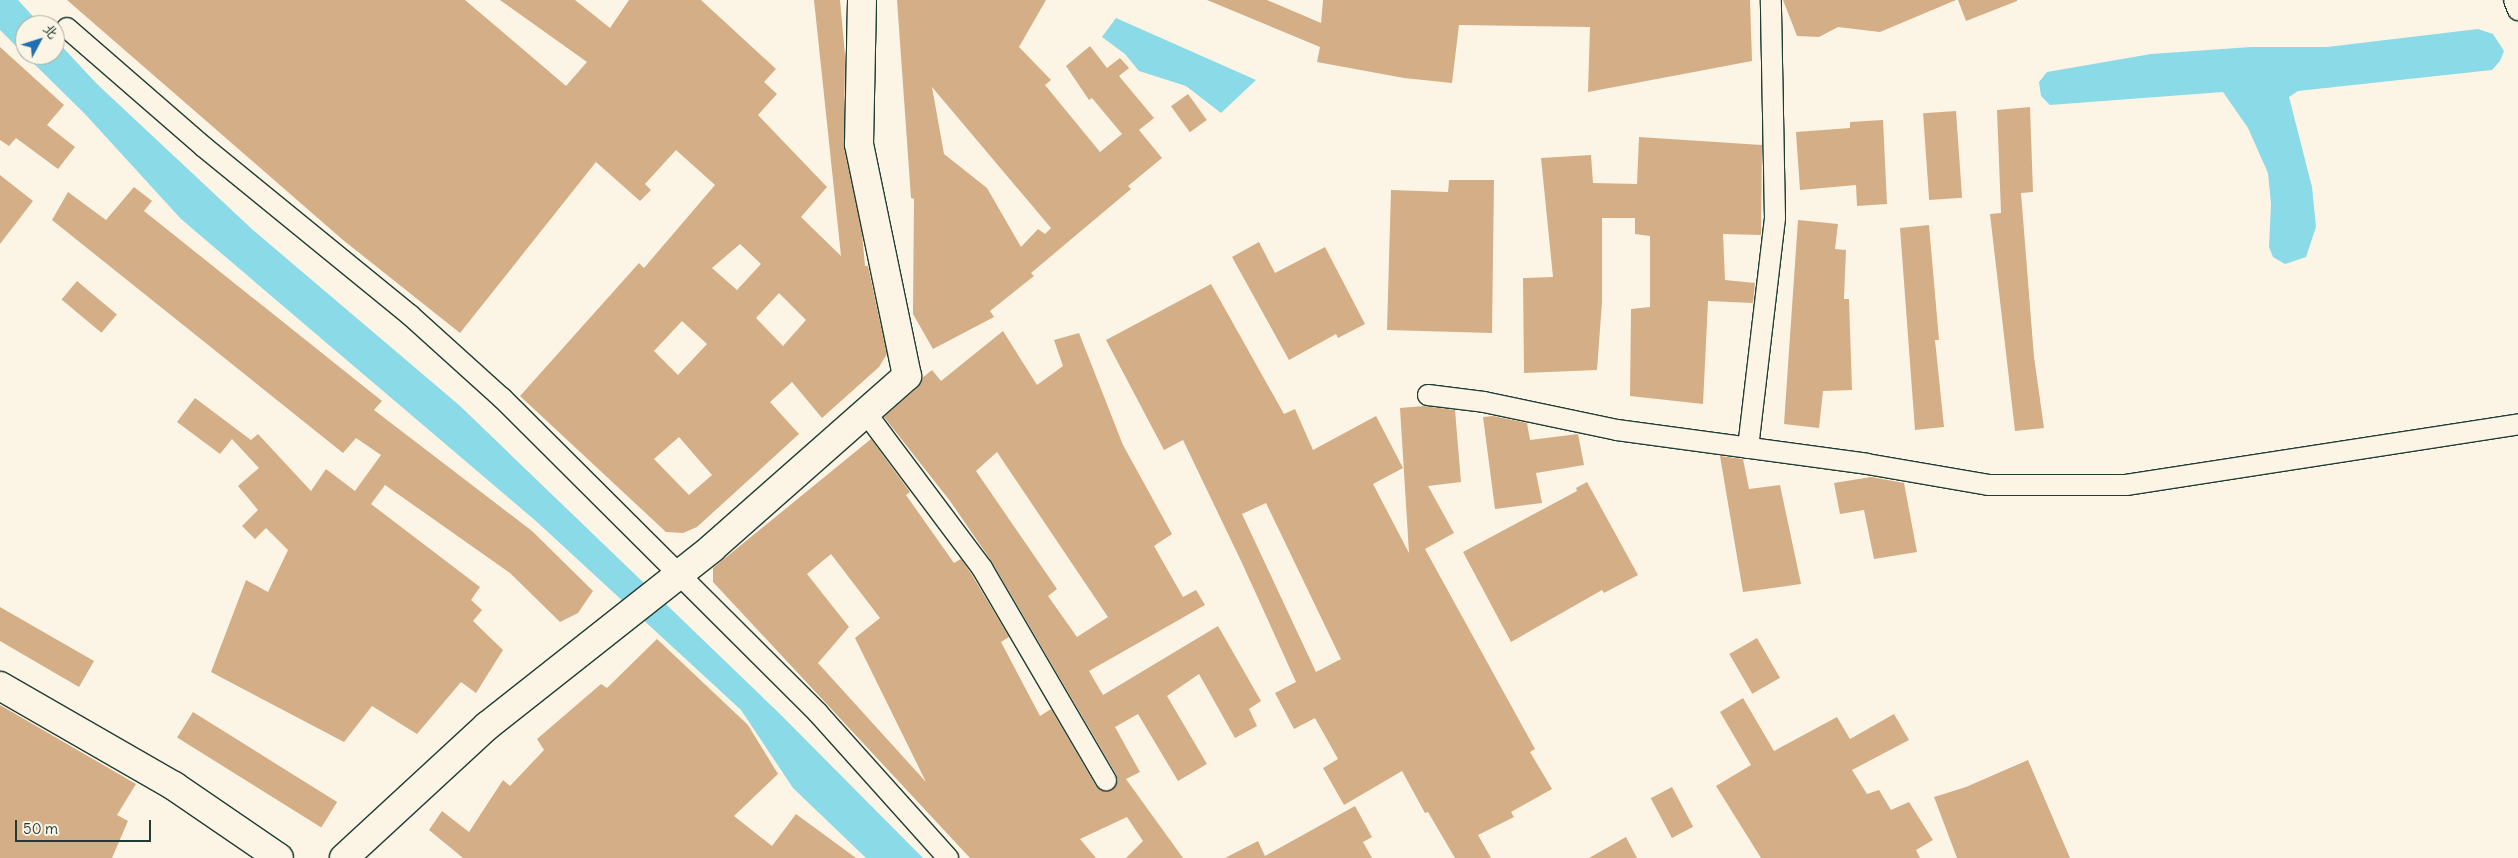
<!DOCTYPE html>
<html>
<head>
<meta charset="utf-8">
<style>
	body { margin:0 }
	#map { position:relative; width:2518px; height:858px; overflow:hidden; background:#fcf5e5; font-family:Delius,"LXGW WenKai TC",sans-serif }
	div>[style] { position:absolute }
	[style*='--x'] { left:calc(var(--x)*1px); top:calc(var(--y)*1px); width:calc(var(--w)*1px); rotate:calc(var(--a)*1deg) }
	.water>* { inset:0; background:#8bdae8 }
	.building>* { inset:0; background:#d4ae86; transform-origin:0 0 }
	.roads { filter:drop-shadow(1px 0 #1f3d34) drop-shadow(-1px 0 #1f3d34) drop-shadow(0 1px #1f3d34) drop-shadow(0 -1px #1f3d34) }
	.street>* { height:20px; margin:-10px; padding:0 10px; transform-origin:10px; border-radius:10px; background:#fcf5e5 }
	.secondary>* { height:28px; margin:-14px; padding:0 14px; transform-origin:14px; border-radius:14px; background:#fcf5e5 }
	span { translate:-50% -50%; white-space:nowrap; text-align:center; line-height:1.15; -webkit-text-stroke:4px #fcf5e5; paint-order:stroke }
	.north { position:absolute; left:15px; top:15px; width:50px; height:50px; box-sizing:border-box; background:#fcf5e5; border:1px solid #a4ab9e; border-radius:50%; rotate:50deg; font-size:14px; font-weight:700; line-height:20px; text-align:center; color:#1f3d34 }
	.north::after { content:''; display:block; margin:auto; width:18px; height:22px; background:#1f6fb2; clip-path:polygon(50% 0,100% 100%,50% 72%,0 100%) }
	.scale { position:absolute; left:15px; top:820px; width:136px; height:22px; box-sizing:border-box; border:2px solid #1f3d34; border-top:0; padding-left:6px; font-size:15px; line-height:18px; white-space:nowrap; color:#1f3d34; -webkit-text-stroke:4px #fcf5e5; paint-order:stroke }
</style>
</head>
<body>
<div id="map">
	<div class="water">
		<div style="clip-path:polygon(0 0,18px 0,41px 25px,25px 25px,25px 55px,0 30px)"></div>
		<div style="clip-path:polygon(1116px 18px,1256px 80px,1221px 113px,1186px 86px,1139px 71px,1125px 54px,1102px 37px)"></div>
		<div style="clip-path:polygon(2478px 29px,2493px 34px,2504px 51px,2500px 61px,2492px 70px,2298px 91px,2289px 97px,2312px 187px,2316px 227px,2306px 257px,2285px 264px,2273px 257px,2269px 247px,2271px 204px,2268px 173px,2248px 128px,2223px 92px,2050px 105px,2041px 96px,2039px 82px,2047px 72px,2151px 54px,2251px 47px,2327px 47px)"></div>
		<div style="clip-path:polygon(55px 39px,97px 84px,253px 230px,459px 405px,779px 713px,923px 858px,866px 858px,793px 788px,741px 710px,537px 522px,181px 219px,85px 114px,25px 55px,55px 55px)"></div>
	</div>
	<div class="building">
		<div style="clip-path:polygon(evenodd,67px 0,465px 0,566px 86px,587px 62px,500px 0,575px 0,610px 28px,629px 0,701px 0,776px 69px,764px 82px,777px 94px,758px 115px,827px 187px,801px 217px,841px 256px,814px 0,840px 0,845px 55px,844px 147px,862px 233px,865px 266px,868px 266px,887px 354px,879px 367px,822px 418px,792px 382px,770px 402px,799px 434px,697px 527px,683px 533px,666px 532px,520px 396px,639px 263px,644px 268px,715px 185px,676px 150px,645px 184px,651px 190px,640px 201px,596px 162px,460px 333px,343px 240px,67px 0,740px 244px,761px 264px,737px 290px,712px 268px,740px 244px,67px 0,779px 293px,806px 320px,783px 346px,756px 318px,779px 293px,67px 0,682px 321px,707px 344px,678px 375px,654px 351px,682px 321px,67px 0,679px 437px,712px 475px,689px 495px,654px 459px,679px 437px)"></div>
		<div style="clip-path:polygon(evenodd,897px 0,1046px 0,1019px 47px,1051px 80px,1045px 85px,1100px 152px,1122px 134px,1092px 98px,1089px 100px,1066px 66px,1090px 46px,1107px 68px,1120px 58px,1129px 68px,1119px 76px,1154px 118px,1139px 130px,1162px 158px,1128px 186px,1131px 189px,1031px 273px,1034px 276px,990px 311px,994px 317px,933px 349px,913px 314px,914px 199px,911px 198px,897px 0,932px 87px,1051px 228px,1045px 234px,1038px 229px,1021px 247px,987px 188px,944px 154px,932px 87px)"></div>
		<div style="clip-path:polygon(1207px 0,1267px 0,1321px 23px,1323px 0,1750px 0,1752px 61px,1588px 92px,1590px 27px,1459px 25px,1452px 83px,1404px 78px,1317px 62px,1320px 47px)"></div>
		<div style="clip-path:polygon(1783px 0,1956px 0,1880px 32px,1838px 27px,1819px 37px,1797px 36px)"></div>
		<div style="clip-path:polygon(1958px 0,2017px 0,2017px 1px,1966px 21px)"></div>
		<div style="clip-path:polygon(0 47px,64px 105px,47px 125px,75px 147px,58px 169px,16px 138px,9px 146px,0 140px)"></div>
		<div style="left:1188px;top:94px;width:32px;height:21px;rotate:54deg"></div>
		<div style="clip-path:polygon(2030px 107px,2033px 192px,2021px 193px,2034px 357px,2044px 428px,2015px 431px,1990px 214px,2001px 213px,1997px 110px)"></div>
		<div style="left:1956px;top:111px;width:87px;height:33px;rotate:86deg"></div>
		<div style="clip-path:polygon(1883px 120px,1887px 204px,1857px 206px,1856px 185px,1800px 190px,1796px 132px,1850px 128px,1850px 122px)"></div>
		<div style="clip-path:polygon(1639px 137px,1762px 145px,1761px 235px,1723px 234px,1725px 280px,1755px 283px,1753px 303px,1708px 301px,1703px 404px,1630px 396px,1631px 309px,1650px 307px,1650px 236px,1635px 234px,1635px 218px,1602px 218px,1602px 302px,1597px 370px,1524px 373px,1523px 278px,1553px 277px,1541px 158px,1591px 155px,1593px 183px,1637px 184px)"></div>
		<div style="clip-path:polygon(0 175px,33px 201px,0 244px)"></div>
		<div style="clip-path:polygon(1449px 180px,1494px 180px,1492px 333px,1387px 330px,1391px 190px,1448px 192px)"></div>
		<div style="clip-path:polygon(134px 187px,152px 201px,144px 211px,382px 401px,374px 410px,532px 531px,593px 591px,578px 613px,560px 622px,510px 573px,385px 485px,371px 504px,480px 587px,471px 600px,482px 610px,473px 621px,503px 650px,476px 693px,461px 682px,417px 734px,372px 706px,344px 742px,211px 672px,246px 580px,268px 592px,288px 550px,266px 528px,255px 539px,242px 526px,258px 510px,238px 486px,259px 468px,232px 439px,220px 454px,177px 422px,195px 398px,251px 440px,258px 434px,311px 491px,326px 469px,355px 491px,381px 455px,356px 438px,343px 453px,52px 220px,68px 192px,106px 220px)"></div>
		<div style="clip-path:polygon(1798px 220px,1838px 224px,1835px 249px,1846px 250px,1844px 299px,1849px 299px,1852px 390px,1823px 391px,1819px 428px,1784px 424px)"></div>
		<div style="clip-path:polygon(1929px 225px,1939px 340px,1935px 340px,1944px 427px,1915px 430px,1900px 228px)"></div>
		<div style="clip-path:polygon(1259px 242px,1275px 273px,1325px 247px,1365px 324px,1338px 338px,1336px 334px,1289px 360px,1232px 257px)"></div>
		<div style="left:77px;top:281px;width:52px;height:24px;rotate:40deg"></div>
		<div style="clip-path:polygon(evenodd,1211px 284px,1284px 414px,1295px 409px,1313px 450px,1376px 416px,1403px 468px,1373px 484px,1409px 553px,1400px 408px,1424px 406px,1455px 410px,1461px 482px,1428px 486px,1454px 533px,1425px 549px,1535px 749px,1530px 752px,1552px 789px,1511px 812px,1514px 817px,1478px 835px,1491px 858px,1455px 858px,1428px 812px,1425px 813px,1402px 771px,1344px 805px,1323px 768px,1338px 759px,1315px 718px,1294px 729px,1275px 693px,1296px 682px,1242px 563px,1183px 440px,1164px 450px,1106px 340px,1211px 284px,1266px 503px,1341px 659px,1316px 672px,1242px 514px,1266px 503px)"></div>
		<div style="clip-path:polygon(evenodd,1003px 331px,1037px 385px,1063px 366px,1054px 340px,1079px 333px,1123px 445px,1172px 534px,1154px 546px,1183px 597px,1196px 590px,1205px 605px,1089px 671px,1103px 695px,1218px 626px,1261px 701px,1249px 709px,1257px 726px,1235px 738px,1199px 674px,1167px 696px,1207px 764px,1178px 781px,1138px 714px,1115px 727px,1140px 772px,1126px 779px,1183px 858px,1126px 858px,1143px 841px,1127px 817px,1080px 839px,1096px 858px,970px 858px,713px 582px,713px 568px,871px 439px,910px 492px,906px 495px,954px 563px,961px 559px,972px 575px,1009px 637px,1001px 642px,1040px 716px,1051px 709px,1096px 786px,1106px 792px,1112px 790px,1118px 780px,1116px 774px,992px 562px,950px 501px,884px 417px,917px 388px,922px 378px,932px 370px,941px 381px,1003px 331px,997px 452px,1108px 617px,1077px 637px,1048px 596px,1057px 589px,976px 471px,997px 452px,1003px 331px,831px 554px,880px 618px,855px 638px,926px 782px,818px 663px,849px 627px,807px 574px,831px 554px)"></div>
		<div style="clip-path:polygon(1493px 416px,1527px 423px,1530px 440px,1578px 434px,1584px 465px,1536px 473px,1542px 503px,1495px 509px,1483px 417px)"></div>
		<div style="clip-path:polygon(1720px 456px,1743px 459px,1749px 489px,1780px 485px,1801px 584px,1743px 592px)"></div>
		<div style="clip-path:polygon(1871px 477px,1904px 483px,1917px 552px,1874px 559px,1864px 510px,1840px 514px,1834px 483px)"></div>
		<div style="clip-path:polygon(1587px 482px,1638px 575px,1604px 593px,1602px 590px,1511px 642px,1463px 552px,1577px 491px,1576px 488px)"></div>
		<div style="clip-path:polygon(0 607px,94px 661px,79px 687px,0 641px)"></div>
		<div style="left:1757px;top:638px;width:46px;height:32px;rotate:60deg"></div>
		<div style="clip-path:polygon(657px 639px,748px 725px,778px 774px,734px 816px,772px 846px,796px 814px,856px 858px,463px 858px,429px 830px,442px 811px,469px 832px,503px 780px,510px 786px,544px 750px,537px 739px,601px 684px,607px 688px)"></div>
		<div style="clip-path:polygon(1743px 698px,1774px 751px,1837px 717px,1850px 739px,1894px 714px,1909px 740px,1852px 770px,1867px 794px,1879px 790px,1891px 810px,1909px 802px,1933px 840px,1916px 850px,1920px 858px,1761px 858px,1716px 786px,1751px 765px,1720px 712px)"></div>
		<div style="clip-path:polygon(0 705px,136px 784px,117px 815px,128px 821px,112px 858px,0 858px)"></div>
		<div style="left:193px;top:712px;width:170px;height:30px;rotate:32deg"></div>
		<div style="clip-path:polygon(2028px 760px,2070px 858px,1957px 858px,1934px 797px,1966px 787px)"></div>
		<div style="left:1672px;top:787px;width:45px;height:24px;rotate:62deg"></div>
		<div style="clip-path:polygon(1355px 806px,1372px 837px,1363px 842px,1372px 858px,1225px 858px,1258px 841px,1265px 856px)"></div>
		<div style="clip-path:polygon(1626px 837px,1637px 858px,1589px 858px)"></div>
	</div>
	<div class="roads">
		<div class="street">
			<div style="--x:2514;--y:0;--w:11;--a:68"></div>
			<div style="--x:67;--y:28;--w:181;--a:41"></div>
			<div style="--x:204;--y:147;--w:266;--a:39.2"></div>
			<div style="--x:410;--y:315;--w:124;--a:42.1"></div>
			<div style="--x:502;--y:398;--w:446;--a:44.9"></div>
			<div style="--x:818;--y:713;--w:195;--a:48.1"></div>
			<div style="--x:1428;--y:395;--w:56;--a:7.1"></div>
			<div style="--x:1484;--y:402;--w:136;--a:11.9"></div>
			<div style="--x:1617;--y:430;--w:252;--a:7.7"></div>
			<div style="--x:1867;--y:464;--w:123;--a:9.8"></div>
			<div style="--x:1988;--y:485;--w:138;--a:0"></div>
			<div style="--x:2126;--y:485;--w:397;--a:-8.8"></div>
			<div style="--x:866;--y:413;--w:194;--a:53.2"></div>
			<div style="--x:982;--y:568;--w:246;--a:59.7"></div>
			<div style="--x:1748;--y:448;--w:232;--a:-83.3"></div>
			<div style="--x:1775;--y:218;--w:218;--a:-91.1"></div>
		</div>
		<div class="secondary">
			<div style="--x:0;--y:686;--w:201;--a:29.9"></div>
			<div style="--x:174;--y:786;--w:127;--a:34.4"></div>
			<div style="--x:344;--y:858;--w:195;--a:-42.7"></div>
			<div style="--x:487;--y:726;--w:287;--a:-38.3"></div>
			<div style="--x:712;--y:548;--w:260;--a:-41.4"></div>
			<div style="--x:907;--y:376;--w:237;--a:-101.7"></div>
			<div style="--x:859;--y:144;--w:144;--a:-88.8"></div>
		</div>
	</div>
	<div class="north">北</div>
	<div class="scale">50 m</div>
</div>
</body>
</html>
